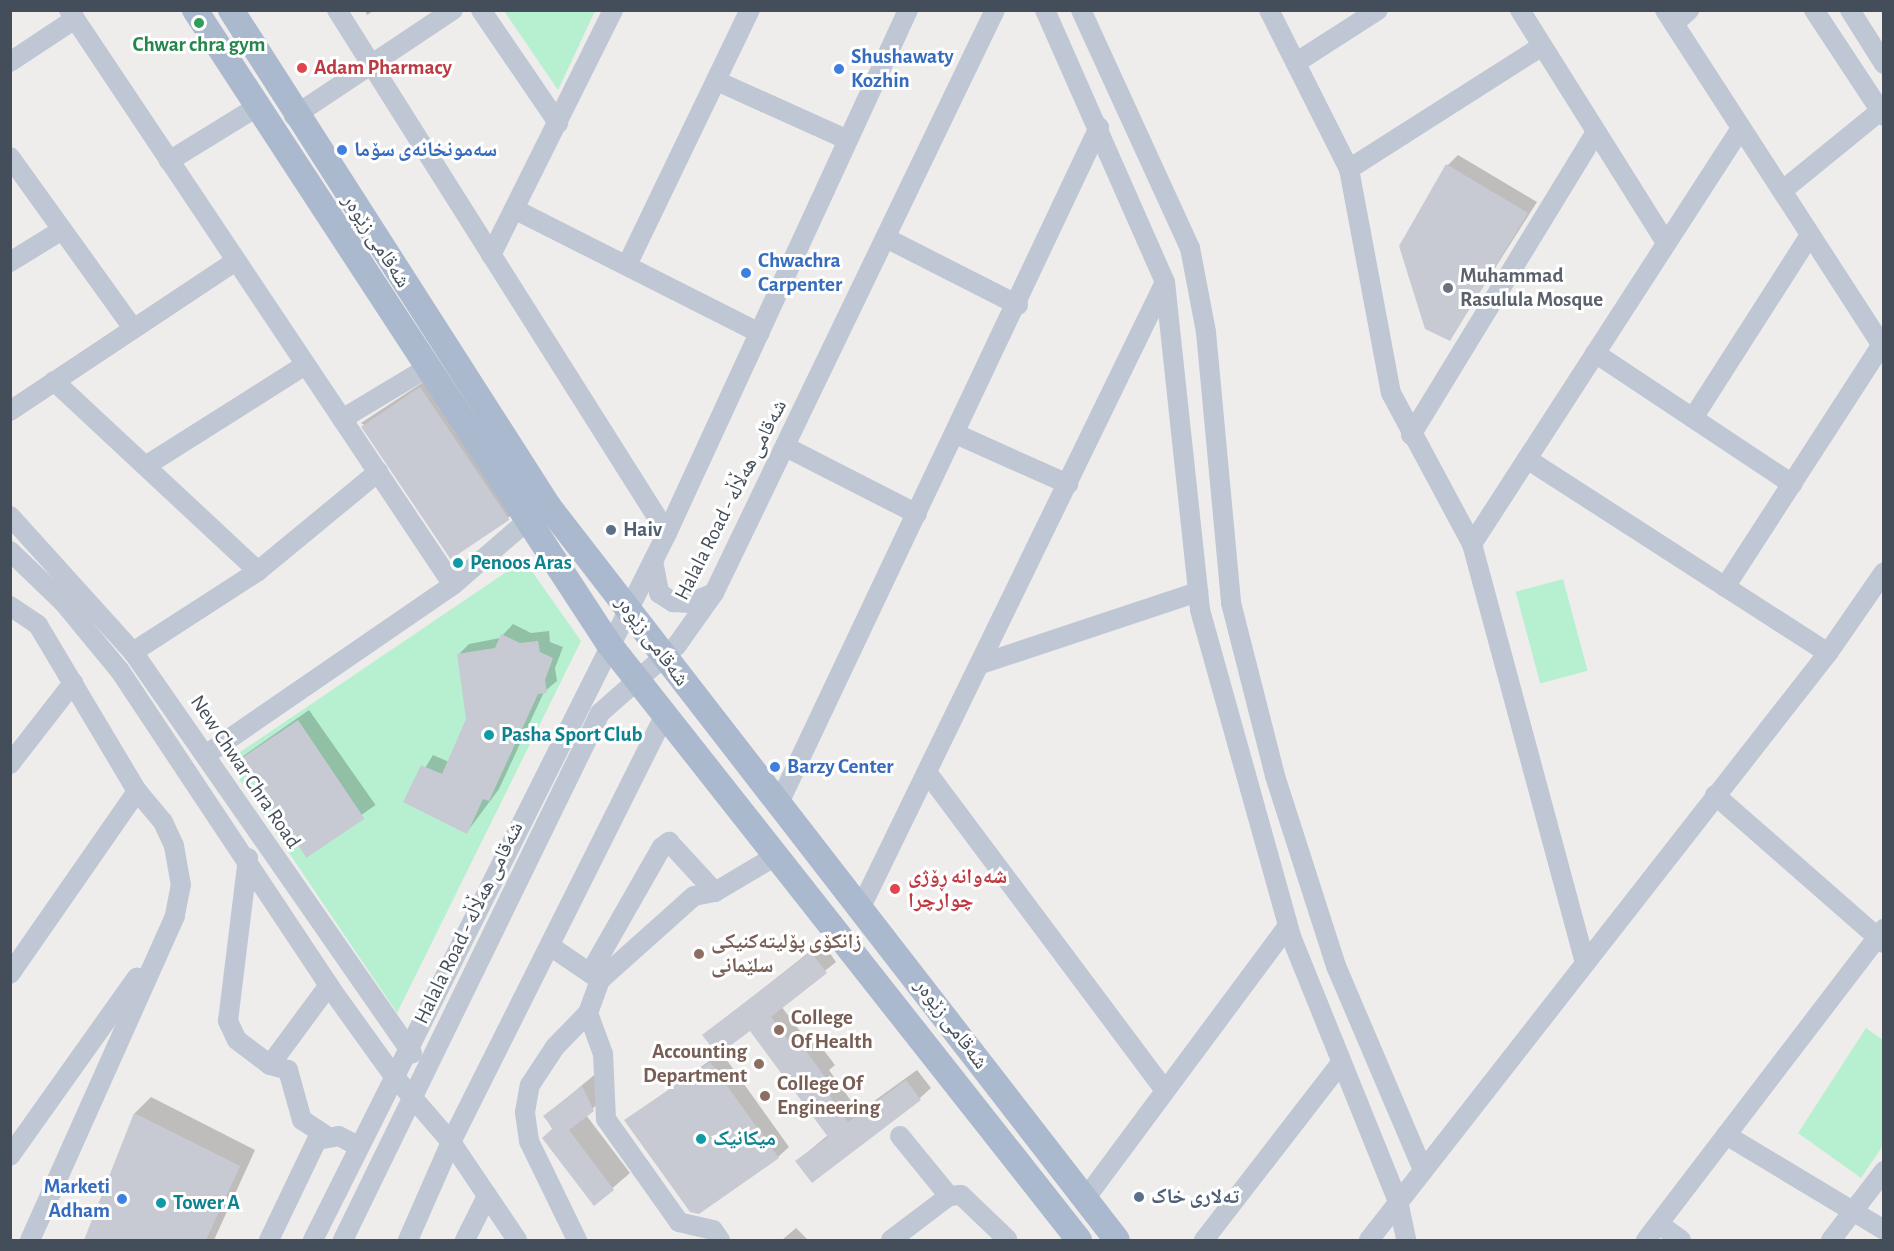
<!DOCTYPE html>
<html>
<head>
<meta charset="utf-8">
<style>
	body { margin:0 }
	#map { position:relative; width:1894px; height:1251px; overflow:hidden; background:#efecec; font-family:"Alegreya Sans","Noto Naskh Arabic",sans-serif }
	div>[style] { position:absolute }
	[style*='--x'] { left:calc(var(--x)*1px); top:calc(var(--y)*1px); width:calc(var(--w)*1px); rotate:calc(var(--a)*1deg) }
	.green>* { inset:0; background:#b7f0d1; transform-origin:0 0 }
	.shadow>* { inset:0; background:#0003; transform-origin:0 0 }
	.building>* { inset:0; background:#c8cad3; transform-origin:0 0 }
	.minor>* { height:20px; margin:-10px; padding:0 10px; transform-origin:10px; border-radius:10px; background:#bec7d3 }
	.major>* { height:26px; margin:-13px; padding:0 13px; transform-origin:13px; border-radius:13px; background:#aab9cd }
	.dots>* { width:16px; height:16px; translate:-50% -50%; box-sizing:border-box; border:3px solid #fff; border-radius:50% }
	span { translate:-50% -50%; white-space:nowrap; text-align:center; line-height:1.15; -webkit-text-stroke:6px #fff; paint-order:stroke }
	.leisure-label { font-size:21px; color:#27864d; font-weight:700 }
	.shop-label { font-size:21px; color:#366cbe; font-weight:700 }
	.left { translate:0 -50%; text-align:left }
	.right { translate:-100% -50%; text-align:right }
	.health-label { font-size:21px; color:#be3a42; font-weight:700 }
	.street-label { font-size:21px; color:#444e5a }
	.worship-label { font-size:21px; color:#5b616d; font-weight:700 }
	.service-label { font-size:21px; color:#4e5e75; font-weight:700 }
	.culture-label { font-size:21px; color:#0d838f; font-weight:700 }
	.education-label { font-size:21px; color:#785e54; font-weight:700 }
	.frame { position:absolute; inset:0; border:12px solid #444e5a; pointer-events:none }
</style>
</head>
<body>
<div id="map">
	<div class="green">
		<div style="clip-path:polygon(504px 11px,595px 11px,558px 90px)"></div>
		<div style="clip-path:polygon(524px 560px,581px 641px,397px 1013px,227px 761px)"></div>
		<div style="left:1563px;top:579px;width:95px;height:49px;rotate:75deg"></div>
		<div style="clip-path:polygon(1866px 1028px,1883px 1040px,1884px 1144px,1861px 1178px,1798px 1133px)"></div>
	</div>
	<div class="shadow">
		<div style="clip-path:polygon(365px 10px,375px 10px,367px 15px)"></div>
		<div style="clip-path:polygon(1458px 155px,1537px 202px,1450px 339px,1448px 165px)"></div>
		<div style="clip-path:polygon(431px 377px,519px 507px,508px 518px,361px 423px)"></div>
		<div style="clip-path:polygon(513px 624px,531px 633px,549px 631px,550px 642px,563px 647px,555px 668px,557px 681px,544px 692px,499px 789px,467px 832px,405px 801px,433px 755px,449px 762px,468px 720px,458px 655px,469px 644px,500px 638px)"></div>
		<div style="left:309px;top:710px;width:116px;height:83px;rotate:55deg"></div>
		<div style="clip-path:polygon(822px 942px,836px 962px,781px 1006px,803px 1035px,809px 1031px,835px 1065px,829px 1070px,859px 1112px,917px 1070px,931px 1088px,920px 1098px,812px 1181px,797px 1161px,828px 1135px,750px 1029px,721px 1052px,789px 1147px,778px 1157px,626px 1120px,719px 1054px,704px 1035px)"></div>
		<div style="clip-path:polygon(599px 1071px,609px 1093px,586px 1115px,630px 1173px,594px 1204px,545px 1116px)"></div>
		<div style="clip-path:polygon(151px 1097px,255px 1150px,214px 1240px,86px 1240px,135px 1113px)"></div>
		<div style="clip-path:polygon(796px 1228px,808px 1240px,782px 1240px)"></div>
	</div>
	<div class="building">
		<div style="clip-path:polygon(1446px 164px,1528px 213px,1450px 341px,1425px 329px,1399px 246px)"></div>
		<div style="left:420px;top:387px;width:160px;height:71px;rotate:56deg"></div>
		<div style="clip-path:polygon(501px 634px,520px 643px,538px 641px,540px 652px,553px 658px,545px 680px,547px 693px,538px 694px,489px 801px,483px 799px,467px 834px,403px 802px,421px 765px,442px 774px,466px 719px,457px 654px,495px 648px)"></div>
		<div style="left:298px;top:720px;width:119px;height:70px;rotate:56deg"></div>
		<div style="clip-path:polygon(811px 952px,827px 973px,771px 1017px,792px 1045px,798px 1040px,825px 1077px,819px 1081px,848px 1122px,906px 1080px,921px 1100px,812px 1183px,795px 1161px,828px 1137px,750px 1031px,718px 1055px,702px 1035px)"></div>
		<div style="clip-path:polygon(710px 1062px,779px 1158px,699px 1214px,690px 1212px,624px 1120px)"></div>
		<div style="clip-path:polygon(582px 1086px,594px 1111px,569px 1130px,614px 1190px,594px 1206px,542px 1138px,553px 1128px,543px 1116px)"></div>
		<div style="clip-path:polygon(134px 1113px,240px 1166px,206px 1240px,84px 1240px)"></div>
	</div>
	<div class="minor">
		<div style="--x:69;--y:10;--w:691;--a:56.26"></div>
		<div style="--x:337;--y:10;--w:618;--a:57.75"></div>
		<div style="--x:481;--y:10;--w:137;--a:55.7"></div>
		<div style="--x:1045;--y:10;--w:297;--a:66.2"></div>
		<div style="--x:1165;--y:282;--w:330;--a:83.9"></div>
		<div style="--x:1200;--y:610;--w:342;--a:74.4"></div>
		<div style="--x:1292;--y:939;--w:283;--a:68"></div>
		<div style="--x:1398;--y:1201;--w:40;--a:78"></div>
		<div style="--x:1081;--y:10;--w:262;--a:65.4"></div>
		<div style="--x:1190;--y:248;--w:86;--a:79.2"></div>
		<div style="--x:1206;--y:332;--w:272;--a:84.7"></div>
		<div style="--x:1231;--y:603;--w:179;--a:75.7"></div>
		<div style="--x:1275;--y:776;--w:200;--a:72.2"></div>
		<div style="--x:1336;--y:966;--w:220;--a:66.9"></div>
		<div style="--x:1269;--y:10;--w:178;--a:63.3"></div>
		<div style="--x:1349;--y:169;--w:228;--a:79.4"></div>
		<div style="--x:1391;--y:393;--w:171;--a:61.8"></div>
		<div style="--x:1472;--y:544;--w:431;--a:74.9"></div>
		<div style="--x:1520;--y:10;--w:273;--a:57.9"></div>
		<div style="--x:1665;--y:10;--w:404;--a:57.1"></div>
		<div style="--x:1814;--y:10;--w:127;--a:56.6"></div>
		<div style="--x:1850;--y:10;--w:64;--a:57.8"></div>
		<div style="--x:1674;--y:24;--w:21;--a:-43"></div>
		<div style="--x:10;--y:62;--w:78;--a:-33.5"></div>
		<div style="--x:1297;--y:62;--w:96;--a:-32.7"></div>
		<div style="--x:719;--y:82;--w:141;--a:24.2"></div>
		<div style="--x:294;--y:116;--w:191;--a:-33.7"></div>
		<div style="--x:10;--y:157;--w:209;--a:54.3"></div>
		<div style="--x:169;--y:161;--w:101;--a:-31.6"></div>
		<div style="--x:1349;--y:169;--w:229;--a:-32.5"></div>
		<div style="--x:1782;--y:191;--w:127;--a:-39.2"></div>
		<div style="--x:516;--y:210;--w:273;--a:26.8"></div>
		<div style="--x:886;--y:238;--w:148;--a:26.9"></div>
		<div style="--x:491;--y:255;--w:274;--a:-63.5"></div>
		<div style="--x:10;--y:262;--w:61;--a:-31.6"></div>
		<div style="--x:628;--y:263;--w:281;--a:-64.3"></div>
		<div style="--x:1595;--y:353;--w:237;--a:33.6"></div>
		<div style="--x:54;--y:381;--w:279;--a:43"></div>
		<div style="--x:10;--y:411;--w:271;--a:-33.6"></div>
		<div style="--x:1693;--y:418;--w:217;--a:-57.4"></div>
		<div style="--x:342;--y:419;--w:99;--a:-31"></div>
		<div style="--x:956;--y:434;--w:123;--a:24.1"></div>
		<div style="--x:1411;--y:435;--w:355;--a:-58.6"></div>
		<div style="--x:786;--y:447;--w:147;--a:27.1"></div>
		<div style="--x:1527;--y:459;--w:358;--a:32.8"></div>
		<div style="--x:147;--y:465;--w:187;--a:-32.3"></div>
		<div style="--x:10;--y:516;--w:183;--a:47.9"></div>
		<div style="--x:133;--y:652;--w:489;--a:55.2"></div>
		<div style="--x:1472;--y:544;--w:495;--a:-57.1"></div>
		<div style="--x:10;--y:551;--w:74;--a:43.9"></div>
		<div style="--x:63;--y:602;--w:89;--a:50.4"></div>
		<div style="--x:120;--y:671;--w:387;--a:56.4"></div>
		<div style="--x:334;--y:993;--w:101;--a:54.3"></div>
		<div style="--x:393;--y:1075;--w:89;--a:49.1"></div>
		<div style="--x:451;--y:1142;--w:118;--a:56"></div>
		<div style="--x:653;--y:561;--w:33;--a:79"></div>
		<div style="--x:659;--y:593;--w:17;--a:33"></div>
		<div style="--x:673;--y:602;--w:17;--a:3"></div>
		<div style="--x:690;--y:603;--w:26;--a:-23"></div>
		<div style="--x:1725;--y:587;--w:287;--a:-57.1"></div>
		<div style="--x:10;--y:606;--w:34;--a:34"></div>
		<div style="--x:38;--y:625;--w:193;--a:59.2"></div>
		<div style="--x:137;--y:791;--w:40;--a:50"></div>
		<div style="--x:163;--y:822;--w:26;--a:65"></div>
		<div style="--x:174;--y:846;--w:39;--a:80"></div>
		<div style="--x:181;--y:884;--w:33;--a:101"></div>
		<div style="--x:175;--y:916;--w:355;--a:114.1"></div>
		<div style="--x:133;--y:652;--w:149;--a:-32.9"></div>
		<div style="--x:258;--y:571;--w:156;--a:-39.5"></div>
		<div style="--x:981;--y:664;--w:229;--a:-18.4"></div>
		<div style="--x:207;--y:754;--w:298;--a:-34.5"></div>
		<div style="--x:453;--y:585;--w:98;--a:-40.9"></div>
		<div style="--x:10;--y:764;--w:103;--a:-52.1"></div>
		<div style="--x:929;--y:775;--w:394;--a:53.2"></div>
		<div style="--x:1715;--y:795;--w:225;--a:41.2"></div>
		<div style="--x:779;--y:803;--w:748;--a:-64.67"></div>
		<div style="--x:248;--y:858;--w:164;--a:97"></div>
		<div style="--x:228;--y:1021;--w:21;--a:65"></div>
		<div style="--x:237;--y:1040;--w:41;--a:37.1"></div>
		<div style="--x:270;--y:1065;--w:19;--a:16"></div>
		<div style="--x:288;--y:1070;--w:52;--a:74.4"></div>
		<div style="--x:302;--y:1120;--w:27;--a:33"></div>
		<div style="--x:861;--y:907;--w:693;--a:-64.06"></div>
		<div style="--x:550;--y:946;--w:60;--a:34.2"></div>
		<div style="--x:590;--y:973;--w:145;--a:-60.3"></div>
		<div style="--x:662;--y:847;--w:9;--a:-36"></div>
		<div style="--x:669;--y:842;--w:68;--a:47.4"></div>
		<div style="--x:10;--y:974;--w:223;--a:-55.2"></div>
		<div style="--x:270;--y:1065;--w:99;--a:-53.6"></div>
		<div style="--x:1726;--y:1135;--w:184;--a:31"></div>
		<div style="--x:900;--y:1136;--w:77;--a:50.8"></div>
		<div style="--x:10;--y:1156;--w:219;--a:-54.6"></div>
		<div style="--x:1085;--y:1199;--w:340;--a:-53.4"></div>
		<div style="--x:1659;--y:1224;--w:27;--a:36"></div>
		<div style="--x:269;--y:1240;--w:111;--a:-64.4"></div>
		<div style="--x:317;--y:1140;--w:22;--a:-10"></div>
		<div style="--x:339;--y:1136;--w:21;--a:28"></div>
		<div style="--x:313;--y:1240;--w:791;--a:-63.4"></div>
		<div style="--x:667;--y:533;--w:576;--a:-65.26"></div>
		<div style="--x:343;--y:1240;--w:586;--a:-64"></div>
		<div style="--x:600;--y:713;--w:103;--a:-41.4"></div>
		<div style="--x:677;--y:645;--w:64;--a:-54.6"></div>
		<div style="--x:714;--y:593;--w:647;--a:-64.27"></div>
		<div style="--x:408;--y:1240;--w:107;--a:-66.3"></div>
		<div style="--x:451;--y:1142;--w:478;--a:-63.4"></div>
		<div style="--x:465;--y:1240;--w:49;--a:-63.4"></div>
		<div style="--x:577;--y:1240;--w:110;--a:-115.9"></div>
		<div style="--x:529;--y:1141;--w:29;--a:-98"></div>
		<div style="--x:525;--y:1112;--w:27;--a:-80"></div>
		<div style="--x:530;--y:1085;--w:45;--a:-56.7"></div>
		<div style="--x:555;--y:1047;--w:47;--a:-45.9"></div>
		<div style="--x:720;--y:1240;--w:12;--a:-125"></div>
		<div style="--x:713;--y:1230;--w:35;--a:-167"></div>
		<div style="--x:679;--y:1222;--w:126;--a:-125.3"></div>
		<div style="--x:606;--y:1119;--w:65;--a:-92.6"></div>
		<div style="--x:603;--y:1054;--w:44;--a:-110.1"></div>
		<div style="--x:588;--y:1013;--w:35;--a:-70"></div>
		<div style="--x:600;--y:980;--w:126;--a:-41.8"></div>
		<div style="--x:694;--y:896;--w:21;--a:-11"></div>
		<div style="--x:715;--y:892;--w:69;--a:-30.7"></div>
		<div style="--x:891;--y:1240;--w:73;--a:-37.2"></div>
		<div style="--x:949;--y:1196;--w:12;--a:-5"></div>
		<div style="--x:961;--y:1195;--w:64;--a:43.7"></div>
		<div style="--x:1204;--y:1240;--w:224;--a:-52.3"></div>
		<div style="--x:1369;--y:1240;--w:745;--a:-51.98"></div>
		<div style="--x:1828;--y:653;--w:98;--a:-55.3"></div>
		<div style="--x:1646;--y:1240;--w:392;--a:-52.6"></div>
		<div style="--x:1831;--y:1240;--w:87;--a:-52.5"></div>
	</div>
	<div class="major">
		<div style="--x:195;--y:10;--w:757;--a:56.86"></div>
		<div style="--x:609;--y:644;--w:759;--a:51.74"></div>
		<div style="--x:231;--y:10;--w:590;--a:57.39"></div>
		<div style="--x:549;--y:507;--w:927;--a:52.23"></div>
	</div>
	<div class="dots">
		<div style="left:199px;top:23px;background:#2e9e5b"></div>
		<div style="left:302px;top:68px;background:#e0444e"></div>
		<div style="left:839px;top:69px;background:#3f7fe0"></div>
		<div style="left:342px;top:150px;background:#3f7fe0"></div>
		<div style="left:746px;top:273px;background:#3f7fe0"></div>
		<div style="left:1448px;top:288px;background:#6b7280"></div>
		<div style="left:611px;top:530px;background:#5c6f8a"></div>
		<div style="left:458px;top:563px;background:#0f9aa8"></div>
		<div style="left:489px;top:735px;background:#0f9aa8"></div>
		<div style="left:775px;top:767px;background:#3f7fe0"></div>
		<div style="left:895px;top:889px;background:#e0444e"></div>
		<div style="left:699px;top:954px;background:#8d6e63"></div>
		<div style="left:779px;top:1030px;background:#8d6e63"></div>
		<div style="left:759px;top:1064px;background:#8d6e63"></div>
		<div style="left:765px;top:1096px;background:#8d6e63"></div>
		<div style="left:701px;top:1139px;background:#0f9aa8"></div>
		<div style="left:1139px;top:1197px;background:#5c6f8a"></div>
		<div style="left:122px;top:1199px;background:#3f7fe0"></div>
		<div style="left:161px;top:1203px;background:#0f9aa8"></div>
	</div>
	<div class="leisure-label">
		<span style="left:199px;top:45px">Chwar chra gym</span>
	</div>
	<div class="shop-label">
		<span class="left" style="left:851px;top:69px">Shushawaty<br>Kozhin</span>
		<span class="left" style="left:354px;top:150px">سەمونخانەی سۆما</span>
		<span class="left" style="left:758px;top:273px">Chwachra<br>Carpenter</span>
		<span class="left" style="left:787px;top:767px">Barzy Center</span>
		<span class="right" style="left:110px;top:1199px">Marketi<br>Adham</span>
	</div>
	<div class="health-label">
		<span class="left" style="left:314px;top:68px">Adam Pharmacy</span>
		<span class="left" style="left:908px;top:889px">شەوانە ڕۆژی<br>چوارچرا</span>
	</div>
	<div class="street-label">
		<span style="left:376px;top:241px;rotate:57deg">شەقامی زێوەر</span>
		<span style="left:731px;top:500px;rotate:-63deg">Halala Road - شەقامی هەڵاڵە</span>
		<span style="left:652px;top:641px;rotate:53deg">شەقامی زێوەر</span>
		<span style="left:245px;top:772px;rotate:56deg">New Chwar Chra Road</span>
		<span style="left:469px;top:923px;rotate:-64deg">Halala Road - شەقامی هەڵاڵە</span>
		<span style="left:951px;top:1024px;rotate:53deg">شەقامی زێوەر</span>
	</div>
	<div class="worship-label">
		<span class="left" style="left:1460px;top:288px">Muhammad<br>Rasulula Mosque</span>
	</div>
	<div class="service-label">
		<span class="left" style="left:623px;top:530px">Haiv</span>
		<span class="left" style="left:1151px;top:1197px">تەلاری خاک</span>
	</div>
	<div class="culture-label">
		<span class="left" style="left:470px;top:563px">Penoos Aras</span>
		<span class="left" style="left:501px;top:735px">Pasha Sport Club</span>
		<span class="left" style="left:713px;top:1139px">میکانیک</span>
		<span class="left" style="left:173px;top:1203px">Tower A</span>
	</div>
	<div class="education-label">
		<span class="left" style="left:711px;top:954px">زانکۆی پۆلیتەکنیکی<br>سلێمانی</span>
		<span class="left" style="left:791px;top:1030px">College<br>Of Health</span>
		<span class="right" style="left:747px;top:1064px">Accounting<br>Department</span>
		<span class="left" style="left:777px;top:1096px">College Of<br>Engineering</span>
	</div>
	<div class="frame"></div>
</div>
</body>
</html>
